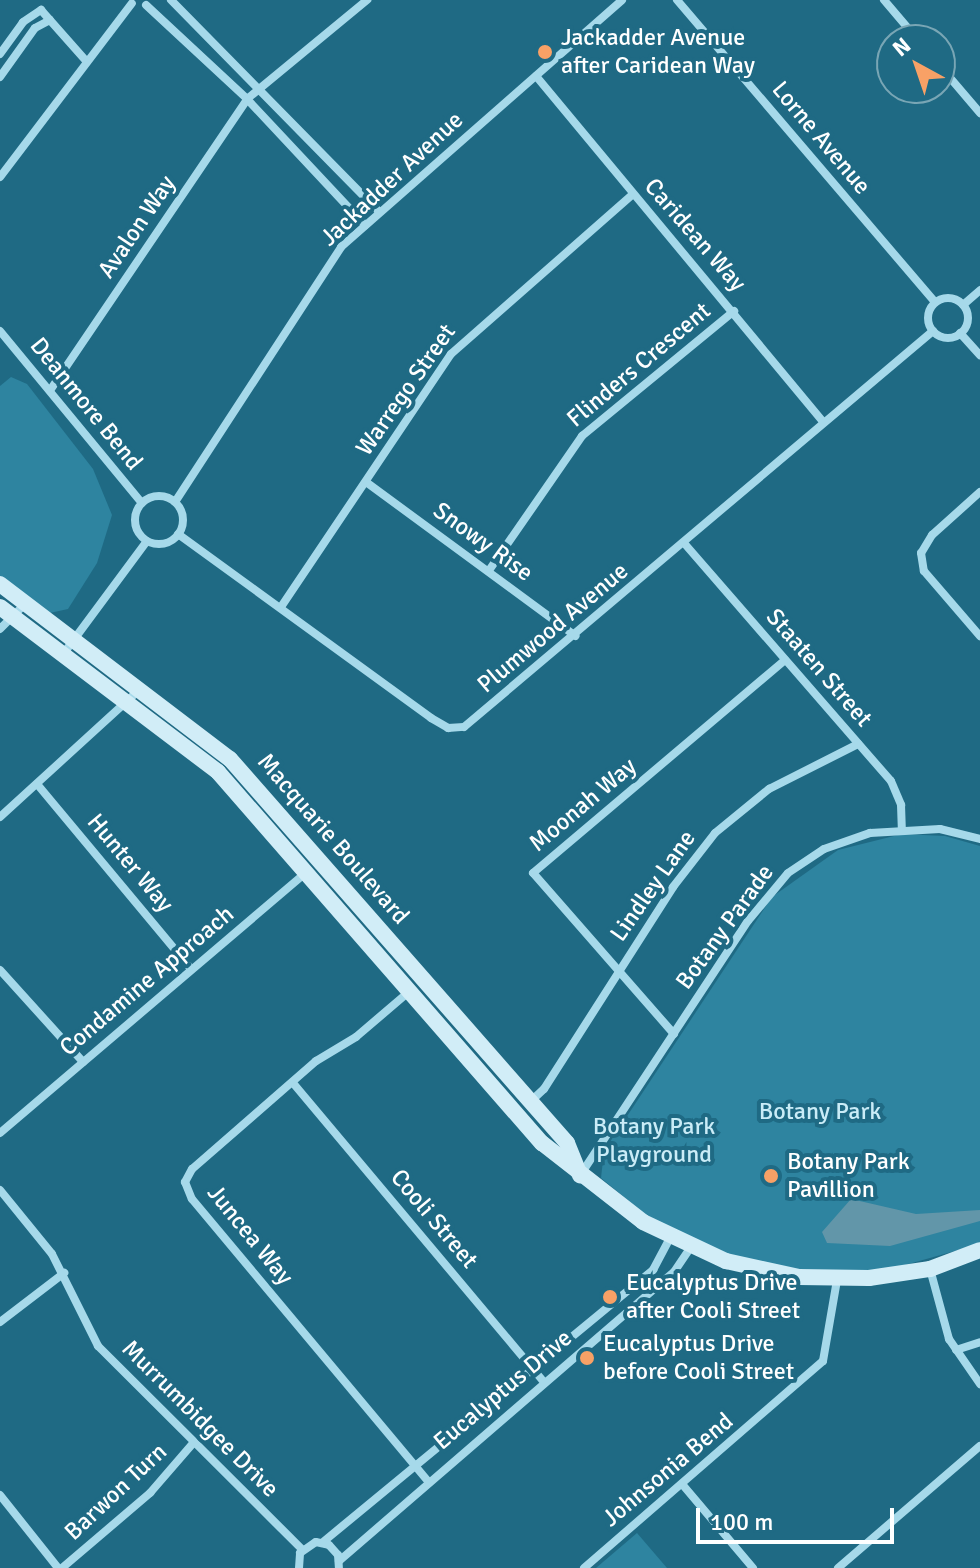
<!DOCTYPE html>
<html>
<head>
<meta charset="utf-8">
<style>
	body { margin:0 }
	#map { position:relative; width:980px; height:1568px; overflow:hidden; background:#1f6a84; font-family:Signika,sans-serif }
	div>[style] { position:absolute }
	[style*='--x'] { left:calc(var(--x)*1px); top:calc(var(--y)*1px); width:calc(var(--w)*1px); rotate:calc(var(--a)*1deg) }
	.green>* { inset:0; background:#2e84a0 }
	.water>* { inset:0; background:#6296a9 }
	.street>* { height:8px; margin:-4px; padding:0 4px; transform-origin:4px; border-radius:4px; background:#a6d9ea }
	.street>.ring { margin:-4px; padding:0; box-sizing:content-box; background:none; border:8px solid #a6d9ea; border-radius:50% }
	.secondary>* { height:16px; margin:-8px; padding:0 8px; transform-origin:8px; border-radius:8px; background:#d1edf7 }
	.dots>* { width:22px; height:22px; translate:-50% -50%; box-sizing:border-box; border:4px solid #1f6a84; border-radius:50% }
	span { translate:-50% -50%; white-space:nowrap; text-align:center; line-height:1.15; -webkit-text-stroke:8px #1f6a84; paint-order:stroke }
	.poi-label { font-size:24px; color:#fff }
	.left { translate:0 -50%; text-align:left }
	.street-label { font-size:24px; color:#fff }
	.park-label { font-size:24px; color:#caecf7 }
	.north { position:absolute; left:876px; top:24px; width:80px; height:80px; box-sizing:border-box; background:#1f6a84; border:2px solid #79a6b5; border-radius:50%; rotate:320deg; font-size:22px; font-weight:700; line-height:32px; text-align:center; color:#fff }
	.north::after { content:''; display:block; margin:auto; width:28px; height:36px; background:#f8a166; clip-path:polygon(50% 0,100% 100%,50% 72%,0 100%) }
	.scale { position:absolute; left:696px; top:1508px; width:198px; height:36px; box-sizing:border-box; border:4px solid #fff; border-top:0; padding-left:10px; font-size:24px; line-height:28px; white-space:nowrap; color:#fff; -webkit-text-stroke:6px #1f6a84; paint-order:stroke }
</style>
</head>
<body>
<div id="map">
	<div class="green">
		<div style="clip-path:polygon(11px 377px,27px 384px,93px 469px,112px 515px,97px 563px,68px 609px,45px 614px,0 578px,0 386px)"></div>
		<div style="clip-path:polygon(902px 834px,945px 836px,980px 846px,980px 1244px,887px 1270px,795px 1270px,712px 1250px,658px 1225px,601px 1178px,604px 1151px,772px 897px,838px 850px)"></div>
		<div style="clip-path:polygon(637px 1533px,667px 1568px,596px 1568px)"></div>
	</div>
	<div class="water">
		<div style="clip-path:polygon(851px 1199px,916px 1214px,980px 1210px,980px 1221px,890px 1246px,827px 1243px,822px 1232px)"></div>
	</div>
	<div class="street">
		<div style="--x:171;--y:0;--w:297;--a:45.5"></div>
		<div style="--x:677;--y:0;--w:397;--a:49.5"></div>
		<div style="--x:884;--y:0;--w:52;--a:49.6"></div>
		<div style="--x:146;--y:5;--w:138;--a:42.9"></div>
		<div style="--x:247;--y:99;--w:173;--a:46.9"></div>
		<div style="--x:0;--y:54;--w:39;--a:-54"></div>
		<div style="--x:23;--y:22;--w:22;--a:-34"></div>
		<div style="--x:41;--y:10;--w:69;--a:48.5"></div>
		<div style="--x:940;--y:66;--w:62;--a:49.6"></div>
		<div style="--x:536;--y:76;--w:450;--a:50.3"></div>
		<div style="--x:0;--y:77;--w:60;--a:-54.5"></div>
		<div style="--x:35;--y:28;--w:17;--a:-28"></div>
		<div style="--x:0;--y:177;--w:218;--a:-52.8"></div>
		<div class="ring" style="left:928px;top:298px;width:32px;height:32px"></div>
		<div style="--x:963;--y:305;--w:23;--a:-41"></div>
		<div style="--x:0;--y:331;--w:223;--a:50.5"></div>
		<div style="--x:960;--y:333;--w:30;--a:48"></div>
		<div style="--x:51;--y:389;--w:350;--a:-55.9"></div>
		<div style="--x:247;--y:99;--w:156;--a:-39.5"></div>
		<div style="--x:366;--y:482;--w:260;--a:36.3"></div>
		<div style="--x:980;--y:492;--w:64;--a:138.1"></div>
		<div style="--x:932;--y:535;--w:21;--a:121"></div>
		<div style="--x:921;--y:553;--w:18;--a:81"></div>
		<div style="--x:924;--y:571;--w:86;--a:49.3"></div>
		<div class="ring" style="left:135px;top:496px;width:40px;height:40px"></div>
		<div style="--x:175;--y:502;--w:304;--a:-56.9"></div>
		<div style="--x:341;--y:247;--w:374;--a:-41.3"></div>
		<div style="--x:178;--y:534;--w:313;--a:36"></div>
		<div style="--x:431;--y:718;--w:20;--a:30"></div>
		<div style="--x:448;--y:728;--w:16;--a:-4"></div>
		<div style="--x:464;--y:727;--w:614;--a:-40.18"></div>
		<div style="--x:684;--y:543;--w:315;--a:49"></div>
		<div style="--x:891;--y:781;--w:26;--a:67"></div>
		<div style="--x:901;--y:805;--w:23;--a:88"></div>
		<div style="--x:490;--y:569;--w:162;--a:-55.3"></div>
		<div style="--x:582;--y:436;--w:197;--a:-39.4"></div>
		<div style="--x:281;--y:607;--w:305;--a:-56.1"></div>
		<div style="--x:451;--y:354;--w:242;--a:-41.3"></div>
		<div style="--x:0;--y:629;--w:34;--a:-45"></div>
		<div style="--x:64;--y:653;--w:139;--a:-53.5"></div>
		<div style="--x:37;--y:784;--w:241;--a:50.2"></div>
		<div style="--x:0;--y:817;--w:188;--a:-42.4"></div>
		<div style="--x:0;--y:970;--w:124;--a:47.9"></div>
		<div style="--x:411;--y:990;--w:72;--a:139.5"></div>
		<div style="--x:356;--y:1037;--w:47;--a:149"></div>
		<div style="--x:316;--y:1061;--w:164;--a:138.9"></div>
		<div style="--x:192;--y:1169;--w:15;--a:118"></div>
		<div style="--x:185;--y:1182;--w:18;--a:68"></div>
		<div style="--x:192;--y:1199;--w:366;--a:50.1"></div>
		<div style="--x:674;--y:1034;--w:214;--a:-131.2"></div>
		<div style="--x:533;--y:873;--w:330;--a:-40.2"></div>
		<div style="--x:293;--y:1083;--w:390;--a:50"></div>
		<div style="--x:530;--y:1102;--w:19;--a:-43"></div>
		<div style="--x:544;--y:1089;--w:240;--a:-57.4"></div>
		<div style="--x:673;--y:887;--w:68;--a:-52.1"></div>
		<div style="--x:715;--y:833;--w:70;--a:-39.2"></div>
		<div style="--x:769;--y:789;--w:100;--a:-26.8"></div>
		<div style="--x:0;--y:1133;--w:403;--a:-40.4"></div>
		<div style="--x:581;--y:1174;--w:303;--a:-56.6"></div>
		<div style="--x:748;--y:921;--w:62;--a:-50.2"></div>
		<div style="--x:788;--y:873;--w:43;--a:-33.7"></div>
		<div style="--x:824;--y:849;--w:49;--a:-19.2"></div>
		<div style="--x:870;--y:833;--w:70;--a:-3.3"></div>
		<div style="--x:940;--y:829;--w:41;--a:14"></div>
		<div style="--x:0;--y:1190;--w:82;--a:50.9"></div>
		<div style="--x:52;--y:1254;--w:103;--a:63.4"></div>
		<div style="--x:98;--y:1346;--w:289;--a:44.9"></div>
		<div style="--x:930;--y:1269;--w:73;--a:74.8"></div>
		<div style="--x:949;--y:1339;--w:55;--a:55.4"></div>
		<div style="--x:0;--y:1322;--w:81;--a:-37.4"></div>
		<div style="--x:956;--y:1350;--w:25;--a:-18"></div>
		<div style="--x:682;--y:1484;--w:110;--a:49.8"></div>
		<div style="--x:0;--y:1495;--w:93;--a:51.5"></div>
		<div style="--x:323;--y:1542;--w:428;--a:-39.5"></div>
		<div style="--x:653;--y:1270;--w:36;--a:-62"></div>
		<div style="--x:339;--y:1561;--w:442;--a:-40.8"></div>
		<div style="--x:674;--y:1272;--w:29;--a:-56"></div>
		<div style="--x:62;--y:1568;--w:116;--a:-40.4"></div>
		<div style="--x:150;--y:1493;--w:67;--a:-49.2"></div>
		<div style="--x:299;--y:1568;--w:15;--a:-86"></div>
		<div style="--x:300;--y:1553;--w:19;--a:-35"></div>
		<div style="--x:316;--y:1542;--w:13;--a:13"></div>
		<div style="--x:329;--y:1545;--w:13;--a:48"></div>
		<div style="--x:338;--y:1555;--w:13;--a:86"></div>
		<div style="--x:584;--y:1568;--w:316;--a:-40.9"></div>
		<div style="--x:823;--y:1361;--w:82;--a:-80.2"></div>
		<div style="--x:838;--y:1568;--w:187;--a:-40.7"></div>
	</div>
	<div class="secondary">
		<div style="--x:0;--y:584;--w:289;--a:37.3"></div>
		<div style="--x:230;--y:759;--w:511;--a:48.73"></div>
		<div style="--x:567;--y:1143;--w:35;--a:68"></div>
		<div style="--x:0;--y:607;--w:273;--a:37.1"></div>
		<div style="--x:218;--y:772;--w:493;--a:48.9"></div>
		<div style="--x:542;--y:1143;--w:128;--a:38"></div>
		<div style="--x:643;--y:1222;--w:92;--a:25.2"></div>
		<div style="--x:726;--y:1261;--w:75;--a:12.4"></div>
		<div style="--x:799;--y:1277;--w:70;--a:0.8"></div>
		<div style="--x:869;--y:1278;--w:62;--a:-8.4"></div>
		<div style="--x:930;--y:1269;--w:53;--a:-20.8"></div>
	</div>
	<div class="dots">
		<div style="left:545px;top:52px;background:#f8a166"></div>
		<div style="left:771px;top:1176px;background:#f8a166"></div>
		<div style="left:610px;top:1297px;background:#f8a166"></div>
		<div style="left:587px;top:1358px;background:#f8a166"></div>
	</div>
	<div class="poi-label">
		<span class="left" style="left:561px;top:52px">Jackadder Avenue<br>after Caridean Way</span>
		<span class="left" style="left:787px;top:1176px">Botany Park<br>Pavillion</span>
		<span class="left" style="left:626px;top:1297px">Eucalyptus Drive<br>after Cooli Street</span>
		<span class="left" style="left:603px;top:1358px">Eucalyptus Drive<br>before Cooli Street</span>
	</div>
	<div class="street-label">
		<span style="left:821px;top:138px;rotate:50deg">Lorne Avenue</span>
		<span style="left:392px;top:179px;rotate:-43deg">Jackadder Avenue</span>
		<span style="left:137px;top:227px;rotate:-56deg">Avalon Way</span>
		<span style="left:695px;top:235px;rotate:49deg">Caridean Way</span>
		<span style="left:639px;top:365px;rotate:-40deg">Flinders Crescent</span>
		<span style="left:406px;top:390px;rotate:-55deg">Warrego Street</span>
		<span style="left:86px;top:404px;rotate:51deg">Deanmore Bend</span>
		<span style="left:483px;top:542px;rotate:36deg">Snowy Rise</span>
		<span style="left:553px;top:628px;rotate:-40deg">Plumwood Avenue</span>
		<span style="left:819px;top:668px;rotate:49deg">Staaten Street</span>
		<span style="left:583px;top:805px;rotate:-40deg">Moonah Way</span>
		<span style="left:333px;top:839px;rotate:49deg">Macquarie Boulevard</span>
		<span style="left:130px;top:863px;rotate:50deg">Hunter Way</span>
		<span style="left:653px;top:886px;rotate:-55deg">Lindley Lane</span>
		<span style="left:725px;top:927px;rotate:-54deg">Botany Parade</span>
		<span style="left:147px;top:981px;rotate:-40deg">Condamine Approach</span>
		<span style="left:434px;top:1219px;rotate:50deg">Cooli Street</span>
		<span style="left:250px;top:1235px;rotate:51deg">Juncea Way</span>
		<span style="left:503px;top:1390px;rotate:-40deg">Eucalyptus Drive</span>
		<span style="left:200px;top:1419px;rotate:45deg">Murrumbidgee Drive</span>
		<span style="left:668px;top:1470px;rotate:-40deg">Johnsonia Bend</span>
		<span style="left:116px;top:1492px;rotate:-43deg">Barwon Turn</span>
	</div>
	<div class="park-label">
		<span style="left:820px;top:1112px">Botany Park</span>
		<span style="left:654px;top:1141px">Botany Park<br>Playground</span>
	</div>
	<div class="north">N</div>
	<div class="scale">100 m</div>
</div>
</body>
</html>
